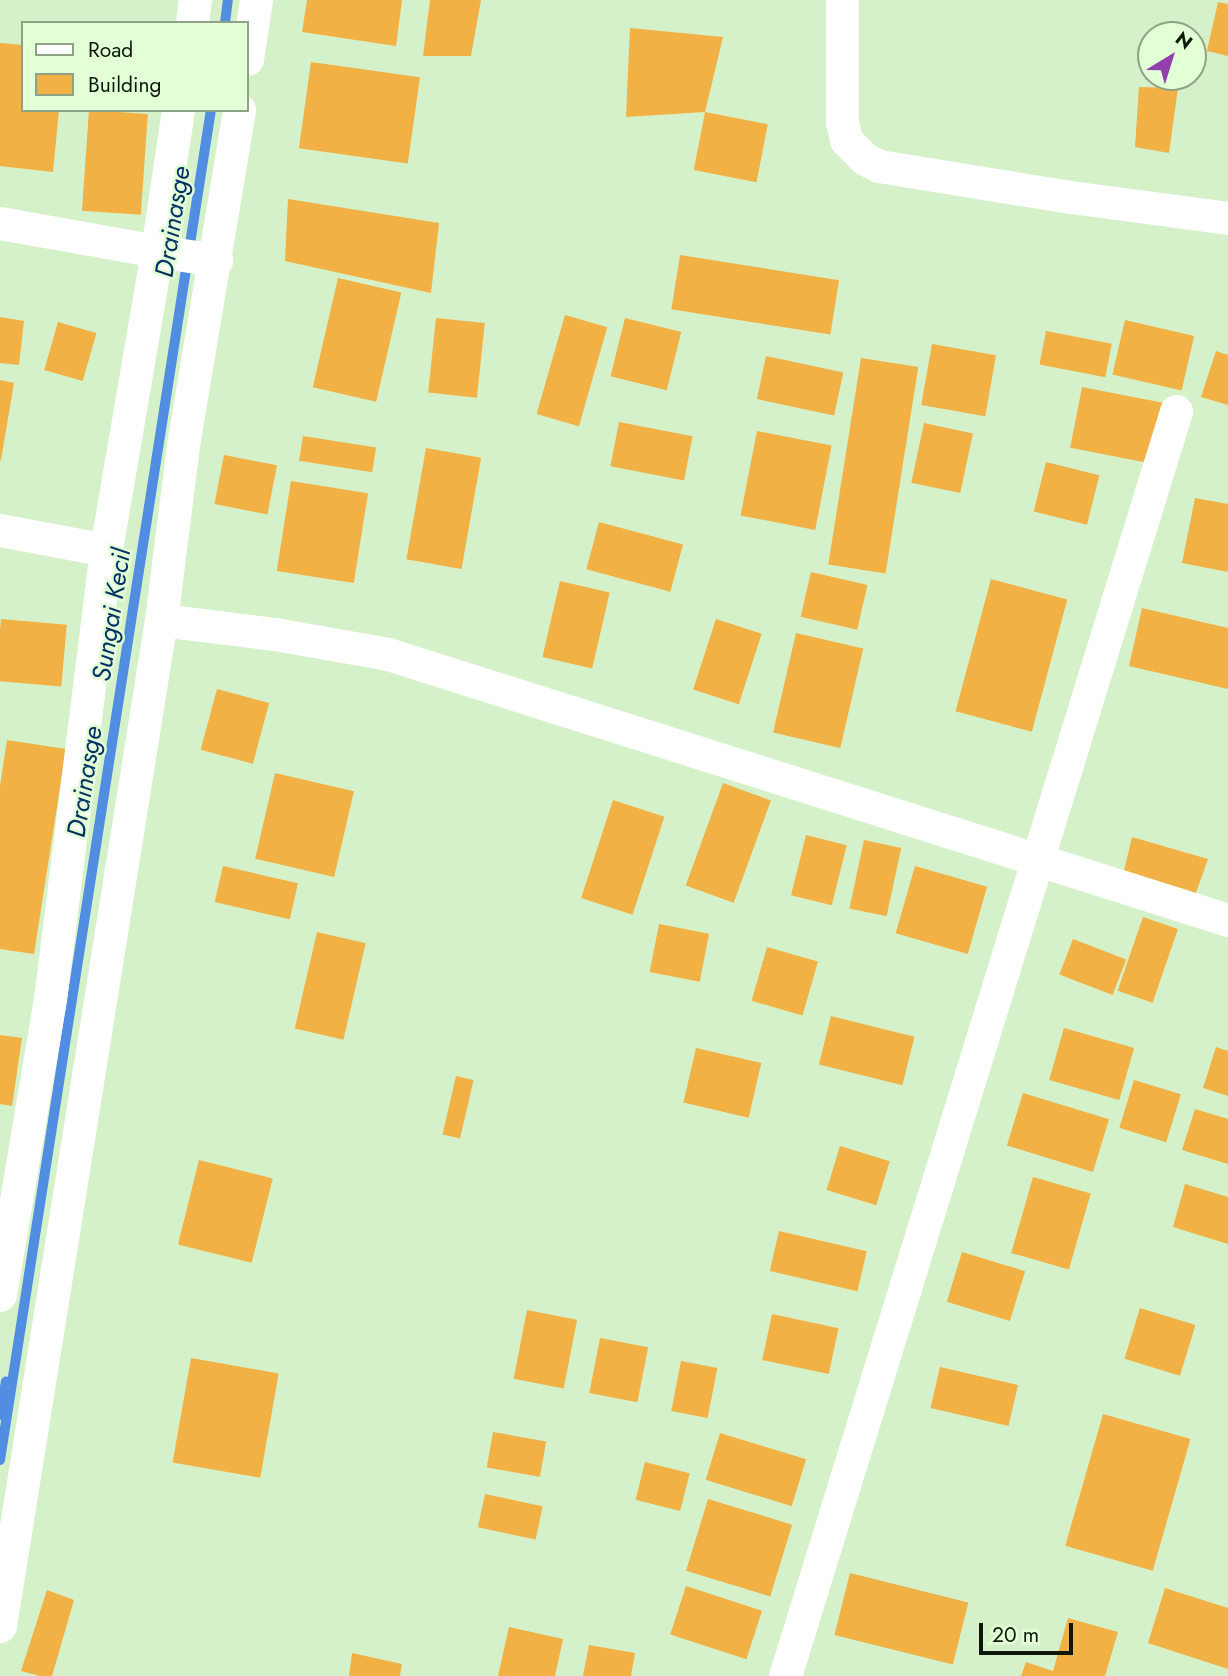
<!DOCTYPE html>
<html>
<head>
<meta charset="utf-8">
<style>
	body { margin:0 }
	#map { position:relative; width:1228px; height:1676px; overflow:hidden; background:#d5f1c9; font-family:Jost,sans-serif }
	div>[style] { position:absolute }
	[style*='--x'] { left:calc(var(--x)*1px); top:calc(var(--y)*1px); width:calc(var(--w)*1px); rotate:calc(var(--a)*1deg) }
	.stream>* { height:10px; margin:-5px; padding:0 5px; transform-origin:5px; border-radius:5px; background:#518ee2 }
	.building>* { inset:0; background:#f1b145; transform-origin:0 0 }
	.street>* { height:33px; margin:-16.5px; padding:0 16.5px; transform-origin:16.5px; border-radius:16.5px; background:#fff }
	span { translate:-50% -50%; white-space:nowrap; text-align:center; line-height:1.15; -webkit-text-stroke:5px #e2ffd6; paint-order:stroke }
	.water-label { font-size:26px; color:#063166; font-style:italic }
	.legend { position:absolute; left:21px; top:21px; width:228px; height:91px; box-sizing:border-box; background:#e2ffd6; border:2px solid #8da384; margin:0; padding:9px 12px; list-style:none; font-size:21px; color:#0e180a }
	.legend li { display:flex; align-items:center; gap:14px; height:35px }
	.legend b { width:35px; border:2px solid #8da384 }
	.north { position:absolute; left:1137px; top:21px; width:70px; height:70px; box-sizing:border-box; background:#e2ffd6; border:2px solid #8da384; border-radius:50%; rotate:38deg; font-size:19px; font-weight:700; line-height:28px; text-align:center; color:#0e180a }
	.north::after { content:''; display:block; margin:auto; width:24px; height:32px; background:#9340ae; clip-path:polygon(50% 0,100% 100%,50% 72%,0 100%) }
	.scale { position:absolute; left:979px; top:1623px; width:94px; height:32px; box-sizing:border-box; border:4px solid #0e180a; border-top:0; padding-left:9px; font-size:21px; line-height:24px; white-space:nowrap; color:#0e180a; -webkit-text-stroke:5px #e2ffd6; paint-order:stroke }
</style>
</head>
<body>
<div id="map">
	<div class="stream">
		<div style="--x:225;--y:23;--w:23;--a:-83"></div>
		<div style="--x:0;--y:1415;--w:34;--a:-80"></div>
		<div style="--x:0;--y:1460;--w:1366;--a:-81.12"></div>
	</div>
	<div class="building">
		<div style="clip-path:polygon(307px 0,402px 0,396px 46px,302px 32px)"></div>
		<div style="clip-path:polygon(430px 0,481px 0,471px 56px,423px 56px)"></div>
		<div style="clip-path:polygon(1218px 2px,1228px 4px,1228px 56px,1207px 51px)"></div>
		<div style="clip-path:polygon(630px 28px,723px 37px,705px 112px,626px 117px)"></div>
		<div style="clip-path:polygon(0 43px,23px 45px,23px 110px,59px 110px,53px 172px,0 166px)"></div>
		<div style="left:311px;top:62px;width:110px;height:87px;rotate:8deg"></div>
		<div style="clip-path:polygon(1139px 87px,1178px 88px,1169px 153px,1135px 147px)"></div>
		<div style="left:89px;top:110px;width:59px;height:101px;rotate:4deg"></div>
		<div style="left:705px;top:112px;width:64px;height:59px;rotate:11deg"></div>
		<div style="clip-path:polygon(288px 199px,439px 223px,431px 293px,285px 261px)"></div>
		<div style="left:680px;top:255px;width:161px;height:55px;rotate:9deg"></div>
		<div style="left:338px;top:278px;width:65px;height:112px;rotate:13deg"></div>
		<div style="left:565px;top:315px;width:44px;height:103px;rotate:16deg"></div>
		<div style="clip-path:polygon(0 317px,24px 321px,19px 365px,0 363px)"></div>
		<div style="left:436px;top:318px;width:49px;height:75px;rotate:6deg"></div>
		<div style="left:625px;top:318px;width:58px;height:60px;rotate:14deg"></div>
		<div style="left:1125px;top:320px;width:71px;height:56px;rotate:13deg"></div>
		<div style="left:58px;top:322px;width:40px;height:50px;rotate:16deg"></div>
		<div style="left:1046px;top:331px;width:67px;height:34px;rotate:11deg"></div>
		<div style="left:932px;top:344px;width:65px;height:62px;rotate:10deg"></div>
		<div style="clip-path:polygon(1216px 351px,1228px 355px,1228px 405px,1201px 397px)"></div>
		<div style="left:766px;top:356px;width:79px;height:44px;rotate:12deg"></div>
		<div style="left:861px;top:358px;width:58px;height:209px;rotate:9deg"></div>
		<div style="clip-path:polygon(0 380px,14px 383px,1px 460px,0 460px)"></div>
		<div style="left:1082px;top:387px;width:85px;height:62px;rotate:11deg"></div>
		<div style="left:619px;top:422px;width:75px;height:45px;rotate:11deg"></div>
		<div style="left:924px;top:423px;width:50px;height:61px;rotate:12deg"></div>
		<div style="left:757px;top:431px;width:76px;height:86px;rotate:11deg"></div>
		<div style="left:303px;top:436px;width:74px;height:25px;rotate:9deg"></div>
		<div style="left:426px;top:448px;width:56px;height:113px;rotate:10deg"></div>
		<div style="left:224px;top:455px;width:54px;height:50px;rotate:11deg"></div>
		<div style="left:1046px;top:462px;width:55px;height:51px;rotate:14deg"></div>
		<div style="left:291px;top:481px;width:78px;height:91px;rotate:9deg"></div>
		<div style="clip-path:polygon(1195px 498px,1228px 504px,1228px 572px,1182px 563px)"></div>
		<div style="left:599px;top:522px;width:87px;height:49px;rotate:15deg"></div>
		<div style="left:811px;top:572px;width:58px;height:46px;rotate:13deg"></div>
		<div style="left:991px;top:579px;width:79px;height:137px;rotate:15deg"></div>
		<div style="left:560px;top:581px;width:51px;height:78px;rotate:13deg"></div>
		<div style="clip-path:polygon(1142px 608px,1228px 628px,1228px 689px,1129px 666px)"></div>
		<div style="left:1px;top:619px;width:66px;height:62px;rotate:5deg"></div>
		<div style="left:716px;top:619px;width:48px;height:74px;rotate:18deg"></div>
		<div style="left:796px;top:633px;width:69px;height:102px;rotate:13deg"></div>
		<div style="left:217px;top:689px;width:54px;height:63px;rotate:15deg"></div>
		<div style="clip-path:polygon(7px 740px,66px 749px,34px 954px,0 949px,0 786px)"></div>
		<div style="left:275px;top:773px;width:81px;height:88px;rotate:13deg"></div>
		<div style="left:723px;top:783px;width:51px;height:109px;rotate:20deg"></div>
		<div style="left:613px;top:800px;width:54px;height:103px;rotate:18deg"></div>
		<div style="left:806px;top:835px;width:42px;height:62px;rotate:14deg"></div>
		<div style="clip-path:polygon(1132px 837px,1208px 859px,1193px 901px,1123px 875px)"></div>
		<div style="left:864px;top:840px;width:38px;height:70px;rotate:12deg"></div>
		<div style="left:223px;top:866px;width:77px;height:37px;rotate:13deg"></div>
		<div style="left:915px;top:866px;width:75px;height:70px;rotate:16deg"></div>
		<div style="left:1143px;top:917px;width:37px;height:78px;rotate:19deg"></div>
		<div style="left:659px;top:924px;width:51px;height:49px;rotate:11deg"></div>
		<div style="left:317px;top:932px;width:50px;height:99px;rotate:13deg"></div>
		<div style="left:1073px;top:939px;width:57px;height:38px;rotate:21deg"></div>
		<div style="left:767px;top:947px;width:53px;height:56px;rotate:16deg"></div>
		<div style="left:831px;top:1016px;width:86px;height:50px;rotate:14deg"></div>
		<div style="left:1064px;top:1028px;width:73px;height:54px;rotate:16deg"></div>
		<div style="clip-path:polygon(0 1035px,22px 1038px,12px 1106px,0 1104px)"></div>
		<div style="clip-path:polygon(1216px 1047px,1228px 1051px,1228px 1096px,1203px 1088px)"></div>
		<div style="left:696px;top:1048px;width:67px;height:56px;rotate:13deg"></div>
		<div style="left:456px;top:1076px;width:18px;height:60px;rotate:13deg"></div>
		<div style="left:1134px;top:1080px;width:49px;height:50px;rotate:17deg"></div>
		<div style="left:1023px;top:1093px;width:90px;height:55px;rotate:17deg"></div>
		<div style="clip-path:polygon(1195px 1109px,1228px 1119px,1228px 1164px,1182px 1150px)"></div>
		<div style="left:840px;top:1146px;width:52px;height:46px;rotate:17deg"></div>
		<div style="left:199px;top:1160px;width:76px;height:87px;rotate:14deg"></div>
		<div style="left:1033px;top:1177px;width:60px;height:79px;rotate:16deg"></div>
		<div style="clip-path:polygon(1185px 1184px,1228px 1197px,1228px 1244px,1173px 1227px)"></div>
		<div style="left:779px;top:1231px;width:90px;height:41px;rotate:13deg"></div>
		<div style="left:962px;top:1252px;width:66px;height:52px;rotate:17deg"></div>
		<div style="left:1140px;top:1308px;width:58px;height:53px;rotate:17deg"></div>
		<div style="left:527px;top:1310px;width:51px;height:70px;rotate:11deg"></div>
		<div style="left:772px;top:1314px;width:68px;height:47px;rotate:12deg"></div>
		<div style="left:600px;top:1338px;width:49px;height:56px;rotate:11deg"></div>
		<div style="left:191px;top:1358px;width:89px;height:106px;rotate:10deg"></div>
		<div style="left:681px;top:1361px;width:37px;height:51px;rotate:11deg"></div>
		<div style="left:940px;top:1367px;width:80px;height:42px;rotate:13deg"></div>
		<div style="left:1103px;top:1414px;width:91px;height:137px;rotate:16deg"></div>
		<div style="left:493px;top:1432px;width:54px;height:36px;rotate:10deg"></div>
		<div style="left:720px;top:1433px;width:90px;height:49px;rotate:17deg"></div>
		<div style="left:645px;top:1462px;width:46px;height:39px;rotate:14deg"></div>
		<div style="left:485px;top:1494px;width:59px;height:34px;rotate:12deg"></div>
		<div style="left:708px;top:1499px;width:88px;height:75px;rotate:17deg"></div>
		<div style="left:850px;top:1573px;width:122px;height:64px;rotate:14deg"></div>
		<div style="left:686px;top:1586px;width:80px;height:51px;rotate:18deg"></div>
		<div style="clip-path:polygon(1165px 1588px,1228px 1608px,1228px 1669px,1148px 1643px)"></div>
		<div style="clip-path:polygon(47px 1590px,74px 1600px,52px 1676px,40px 1676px,21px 1671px)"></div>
		<div style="clip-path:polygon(1068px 1618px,1118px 1632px,1105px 1676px,1021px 1676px,1026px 1662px,1053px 1671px)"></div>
		<div style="clip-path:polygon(509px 1627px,563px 1639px,555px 1676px,498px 1676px)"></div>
		<div style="clip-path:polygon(589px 1645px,635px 1653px,631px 1676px,583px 1676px)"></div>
		<div style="clip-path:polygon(352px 1653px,402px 1664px,400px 1676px,349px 1676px)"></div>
	</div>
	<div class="street">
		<div style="--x:842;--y:0;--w:122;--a:90"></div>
		<div style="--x:842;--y:122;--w:18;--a:77"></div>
		<div style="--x:846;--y:140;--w:27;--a:45"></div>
		<div style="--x:865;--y:159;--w:16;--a:27"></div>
		<div style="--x:879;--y:166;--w:194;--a:9.2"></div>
		<div style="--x:1071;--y:197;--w:158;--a:7.6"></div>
		<div style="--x:192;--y:23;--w:23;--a:-83"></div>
		<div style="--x:247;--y:59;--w:60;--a:-81.3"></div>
		<div style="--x:178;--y:110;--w:143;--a:98.5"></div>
		<div style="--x:157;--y:251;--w:60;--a:8.7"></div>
		<div style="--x:0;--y:223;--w:159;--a:10.1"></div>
		<div style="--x:157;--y:251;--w:303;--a:99.7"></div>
		<div style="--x:0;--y:530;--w:108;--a:10.7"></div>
		<div style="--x:106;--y:550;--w:452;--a:97.1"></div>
		<div style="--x:50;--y:999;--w:300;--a:99.6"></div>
		<div style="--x:161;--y:620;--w:182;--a:-82.8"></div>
		<div style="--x:184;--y:439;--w:334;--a:-80.5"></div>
		<div style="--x:0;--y:1626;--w:1019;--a:-80.91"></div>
		<div style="--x:161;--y:620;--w:115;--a:7"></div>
		<div style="--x:275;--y:634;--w:115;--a:10"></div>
		<div style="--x:388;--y:654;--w:881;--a:17.57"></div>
		<div style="--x:785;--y:1676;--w:1324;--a:-72.82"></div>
	</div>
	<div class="water-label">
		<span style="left:173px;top:222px;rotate:-81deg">Drainasge</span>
		<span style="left:112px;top:615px;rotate:-81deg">Sungai Kecil</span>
		<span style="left:85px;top:782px;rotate:-81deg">Drainasge</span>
	</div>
	<ul class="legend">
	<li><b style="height:9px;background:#fff"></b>Road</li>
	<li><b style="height:19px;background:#f1b145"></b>Building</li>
	</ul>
	<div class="north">N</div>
	<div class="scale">20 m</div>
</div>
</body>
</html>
